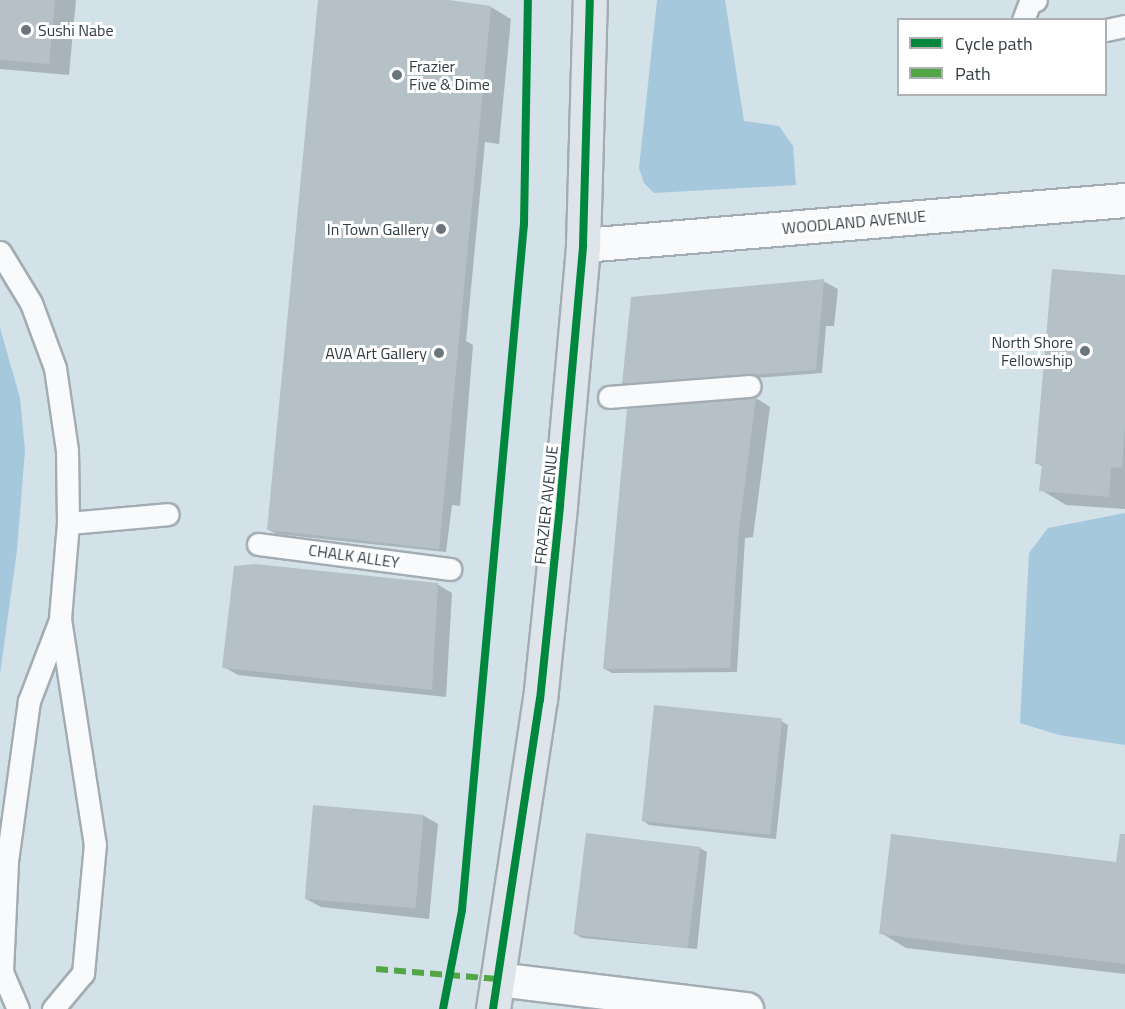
<!DOCTYPE html>
<html>
<head>
<meta charset="utf-8">
<style>
	body { margin:0 }
	#map { position:relative; width:1125px; height:1009px; overflow:hidden; background:#d3e1e9; font-family:"Titillium Web",sans-serif }
	div>[style] { position:absolute }
	[style*='--x'] { left:calc(var(--x)*1px); top:calc(var(--y)*1px); width:calc(var(--w)*1px); rotate:calc(var(--a)*1deg) }
	.green>* { inset:0; background:#a6c8dc }
	.shadow>* { inset:0; background:#0003 }
	.building>* { inset:0; background:#b5c1c7; transform-origin:0 0 }
	.roads { filter:drop-shadow(2px 0 #a2acb2) drop-shadow(-2px 0 #a2acb2) drop-shadow(0 2px #a2acb2) drop-shadow(0 -2px #a2acb2) }
	.service>* { height:21px; margin:-10.5px; padding:0 10.5px; transform-origin:10.5px; border-radius:10.5px; background:#f8fafc }
	.minor>* { height:33px; margin:-16.5px; padding:0 16.5px; transform-origin:16.5px; border-radius:16.5px; background:#f8fafc }
	.primary>* { height:33px; margin:-16.5px; padding:0 16.5px; transform-origin:16.5px; border-radius:16.5px; background:#dee5ea }
	.quiet>* { height:6px; margin-top:-3px; transform-origin:0; background:repeating-linear-gradient(90deg,#52a646 0 12px,transparent 0 18px) }
	.cycleway>* { height:8px; margin:-4px; padding:0 4px; transform-origin:4px; border-radius:4px; background:#00873e }
	.dots>* { width:16px; height:16px; translate:-50% -50%; box-sizing:border-box; border:3px solid #fff; border-radius:50% }
	span { translate:-50% -50%; white-space:nowrap; text-align:center; line-height:1.15; -webkit-text-stroke:6px #fff; paint-order:stroke }
	.poi-label { font-size:16px; color:#323d42 }
	.left { translate:0 -50%; text-align:left }
	.right { translate:-100% -50%; text-align:right }
	.street-label { font-size:16px; color:#323d42 }
	.legend { position:absolute; left:897px; top:18px; width:210px; height:78px; box-sizing:border-box; background:#fff; border:2px solid #adb1b3; margin:0; padding:8px 10px; list-style:none; font-size:18px; color:#323d42 }
	.legend li { display:flex; align-items:center; gap:12px; height:30px }
	.legend b { width:30px; border:2px solid #adb1b3 }
</style>
</head>
<body>
<div id="map">
	<div class="green">
		<div style="clip-path:polygon(657px 0,725px 0,744px 121px,779px 126px,793px 146px,796px 185px,654px 193px,644px 183px,639px 168px)"></div>
		<div style="clip-path:polygon(0 328px,20px 398px,25px 450px,17px 550px,0 674px)"></div>
		<div style="clip-path:polygon(1125px 513px,1125px 745px,1059px 735px,1020px 723px,1029px 553px,1048px 528px)"></div>
	</div>
	<div class="shadow">
		<div style="clip-path:polygon(0 0,76px 0,69px 75px,0 69px)"></div>
		<div style="clip-path:polygon(319px 0,437px 0,491px 7px,511px 19px,499px 144px,485px 142px,466px 341px,473px 345px,460px 506px,452px 505px,446px 552px,276px 534px,269px 530px)"></div>
		<div style="clip-path:polygon(1125px 277px,1125px 509px,1066px 505px,1041px 490px,1043px 467px,1037px 463px)"></div>
		<div style="clip-path:polygon(823px 281px,838px 289px,834px 326px,826px 326px,822px 373px,630px 387px,623px 383px)"></div>
		<div style="clip-path:polygon(756px 398px,770px 407px,753px 537px,745px 538px,737px 672px,612px 673px,605px 669px)"></div>
		<div style="clip-path:polygon(437px 584px,452px 593px,446px 697px,238px 675px,224px 667px)"></div>
		<div style="clip-path:polygon(781px 721px,788px 725px,776px 839px,649px 825px,642px 820px)"></div>
		<div style="clip-path:polygon(314px 807px,424px 816px,438px 824px,429px 919px,321px 907px,306px 899px)"></div>
		<div style="clip-path:polygon(1125px 836px,1125px 974px,906px 948px,881px 933px,1118px 863px)"></div>
		<div style="clip-path:polygon(700px 848px,707px 852px,697px 949px,582px 938px,575px 934px)"></div>
	</div>
	<div class="building">
		<div style="clip-path:polygon(0 0,55px 0,49px 64px,0 60px)"></div>
		<div style="clip-path:polygon(318px 0,449px 0,491px 6px,439px 549px,267px 530px)"></div>
		<div style="clip-path:polygon(1052px 269px,1125px 275px,1125px 427px,1122px 468px,1111px 467px,1109px 497px,1039px 491px,1042px 464px,1035px 464px)"></div>
		<div style="clip-path:polygon(824px 279px,816px 370px,622px 384px,631px 297px)"></div>
		<div style="clip-path:polygon(756px 397px,739px 530px,730px 668px,603px 669px,627px 409px)"></div>
		<div style="clip-path:polygon(255px 564px,438px 583px,432px 690px,222px 668px,234px 566px)"></div>
		<div style="left:654px;top:705px;width:129px;height:117px;rotate:6deg"></div>
		<div style="left:313px;top:805px;width:111px;height:94px;rotate:5deg"></div>
		<div style="left:586px;top:833px;width:115px;height:102px;rotate:7deg"></div>
		<div style="clip-path:polygon(891px 834px,1116px 862px,1120px 834px,1125px 834px,1125px 964px,879px 934px)"></div>
	</div>
	<div class="roads">
		<div class="service">
			<div style="--x:1023;--y:20;--w:19;--a:-69"></div>
			<div style="--x:1030;--y:2;--w:6;--a:-18"></div>
			<div style="--x:1106;--y:30;--w:19;--a:-12"></div>
			<div style="--x:0;--y:252;--w:60;--a:58.7"></div>
			<div style="--x:31;--y:303;--w:69;--a:69.7"></div>
			<div style="--x:55;--y:368;--w:83;--a:81.7"></div>
			<div style="--x:67;--y:450;--w:73;--a:89.2"></div>
			<div style="--x:68;--y:523;--w:96;--a:94.8"></div>
			<div style="--x:60;--y:619;--w:228;--a:81.2"></div>
			<div style="--x:95;--y:844;--w:130;--a:95.3"></div>
			<div style="--x:83;--y:973;--w:47;--a:129.8"></div>
			<div style="--x:609;--y:397;--w:141;--a:-4.5"></div>
			<div style="--x:68;--y:523;--w:100;--a:-5.1"></div>
			<div style="--x:258;--y:544;--w:194;--a:7.4"></div>
			<div style="--x:18;--y:1009;--w:40;--a:-113.4"></div>
			<div style="--x:2;--y:972;--w:111;--a:-87.4"></div>
			<div style="--x:7;--y:861;--w:162;--a:-82.2"></div>
			<div style="--x:29;--y:701;--w:87;--a:-69.1"></div>
		</div>
		<div class="minor">
			<div style="--x:583;--y:245;--w:544;--a:-4.75"></div>
			<div style="--x:498;--y:979;--w:250;--a:6.9"></div>
		</div>
		<div class="primary">
			<div style="--x:493;--y:1009;--w:313;--a:-81.4"></div>
			<div style="--x:540;--y:700;--w:196;--a:-84.1"></div>
			<div style="--x:560;--y:505;--w:261;--a:-84.9"></div>
			<div style="--x:583;--y:245;--w:245;--a:-88.4"></div>
		</div>
	</div>
	<div class="quiet">
		<div style="--x:376;--y:969;--w:122;--a:4.7"></div>
	</div>
	<div class="cycleway">
		<div style="--x:443;--y:1009;--w:101;--a:-79.1"></div>
		<div style="--x:462;--y:910;--w:689;--a:-84.84"></div>
		<div style="--x:524;--y:224;--w:224;--a:-89"></div>
		<div style="--x:493;--y:1009;--w:313;--a:-81.4"></div>
		<div style="--x:540;--y:700;--w:196;--a:-84.1"></div>
		<div style="--x:560;--y:505;--w:261;--a:-84.9"></div>
		<div style="--x:583;--y:245;--w:245;--a:-88.4"></div>
	</div>
	<div class="dots">
		<div style="left:26px;top:30px;background:#6a767c"></div>
		<div style="left:397px;top:75px;background:#6a767c"></div>
		<div style="left:441px;top:229px;background:#6a767c"></div>
		<div style="left:1085px;top:351px;background:#6a767c"></div>
		<div style="left:439px;top:353px;background:#6a767c"></div>
	</div>
	<div class="poi-label">
		<span class="left" style="left:38px;top:30px">Sushi Nabe</span>
		<span class="left" style="left:409px;top:75px">Frazier<br>Five &amp; Dime</span>
		<span class="right" style="left:429px;top:229px">In Town Gallery</span>
		<span class="right" style="left:1073px;top:351px">North Shore<br>Fellowship</span>
		<span class="right" style="left:427px;top:353px">AVA Art Gallery</span>
	</div>
	<div class="street-label">
		<span style="left:854px;top:222px;rotate:-5deg">WOODLAND AVENUE</span>
		<span style="left:546px;top:505px;rotate:-84deg">FRAZIER AVENUE</span>
		<span style="left:354px;top:556px;rotate:8deg">CHALK ALLEY</span>
	</div>
	<ul class="legend">
	<li><b style="height:8px;background:#00873e"></b>Cycle path</li>
	<li><b style="height:8px;background:#52a646"></b>Path</li>
	</ul>
</div>
</body>
</html>
